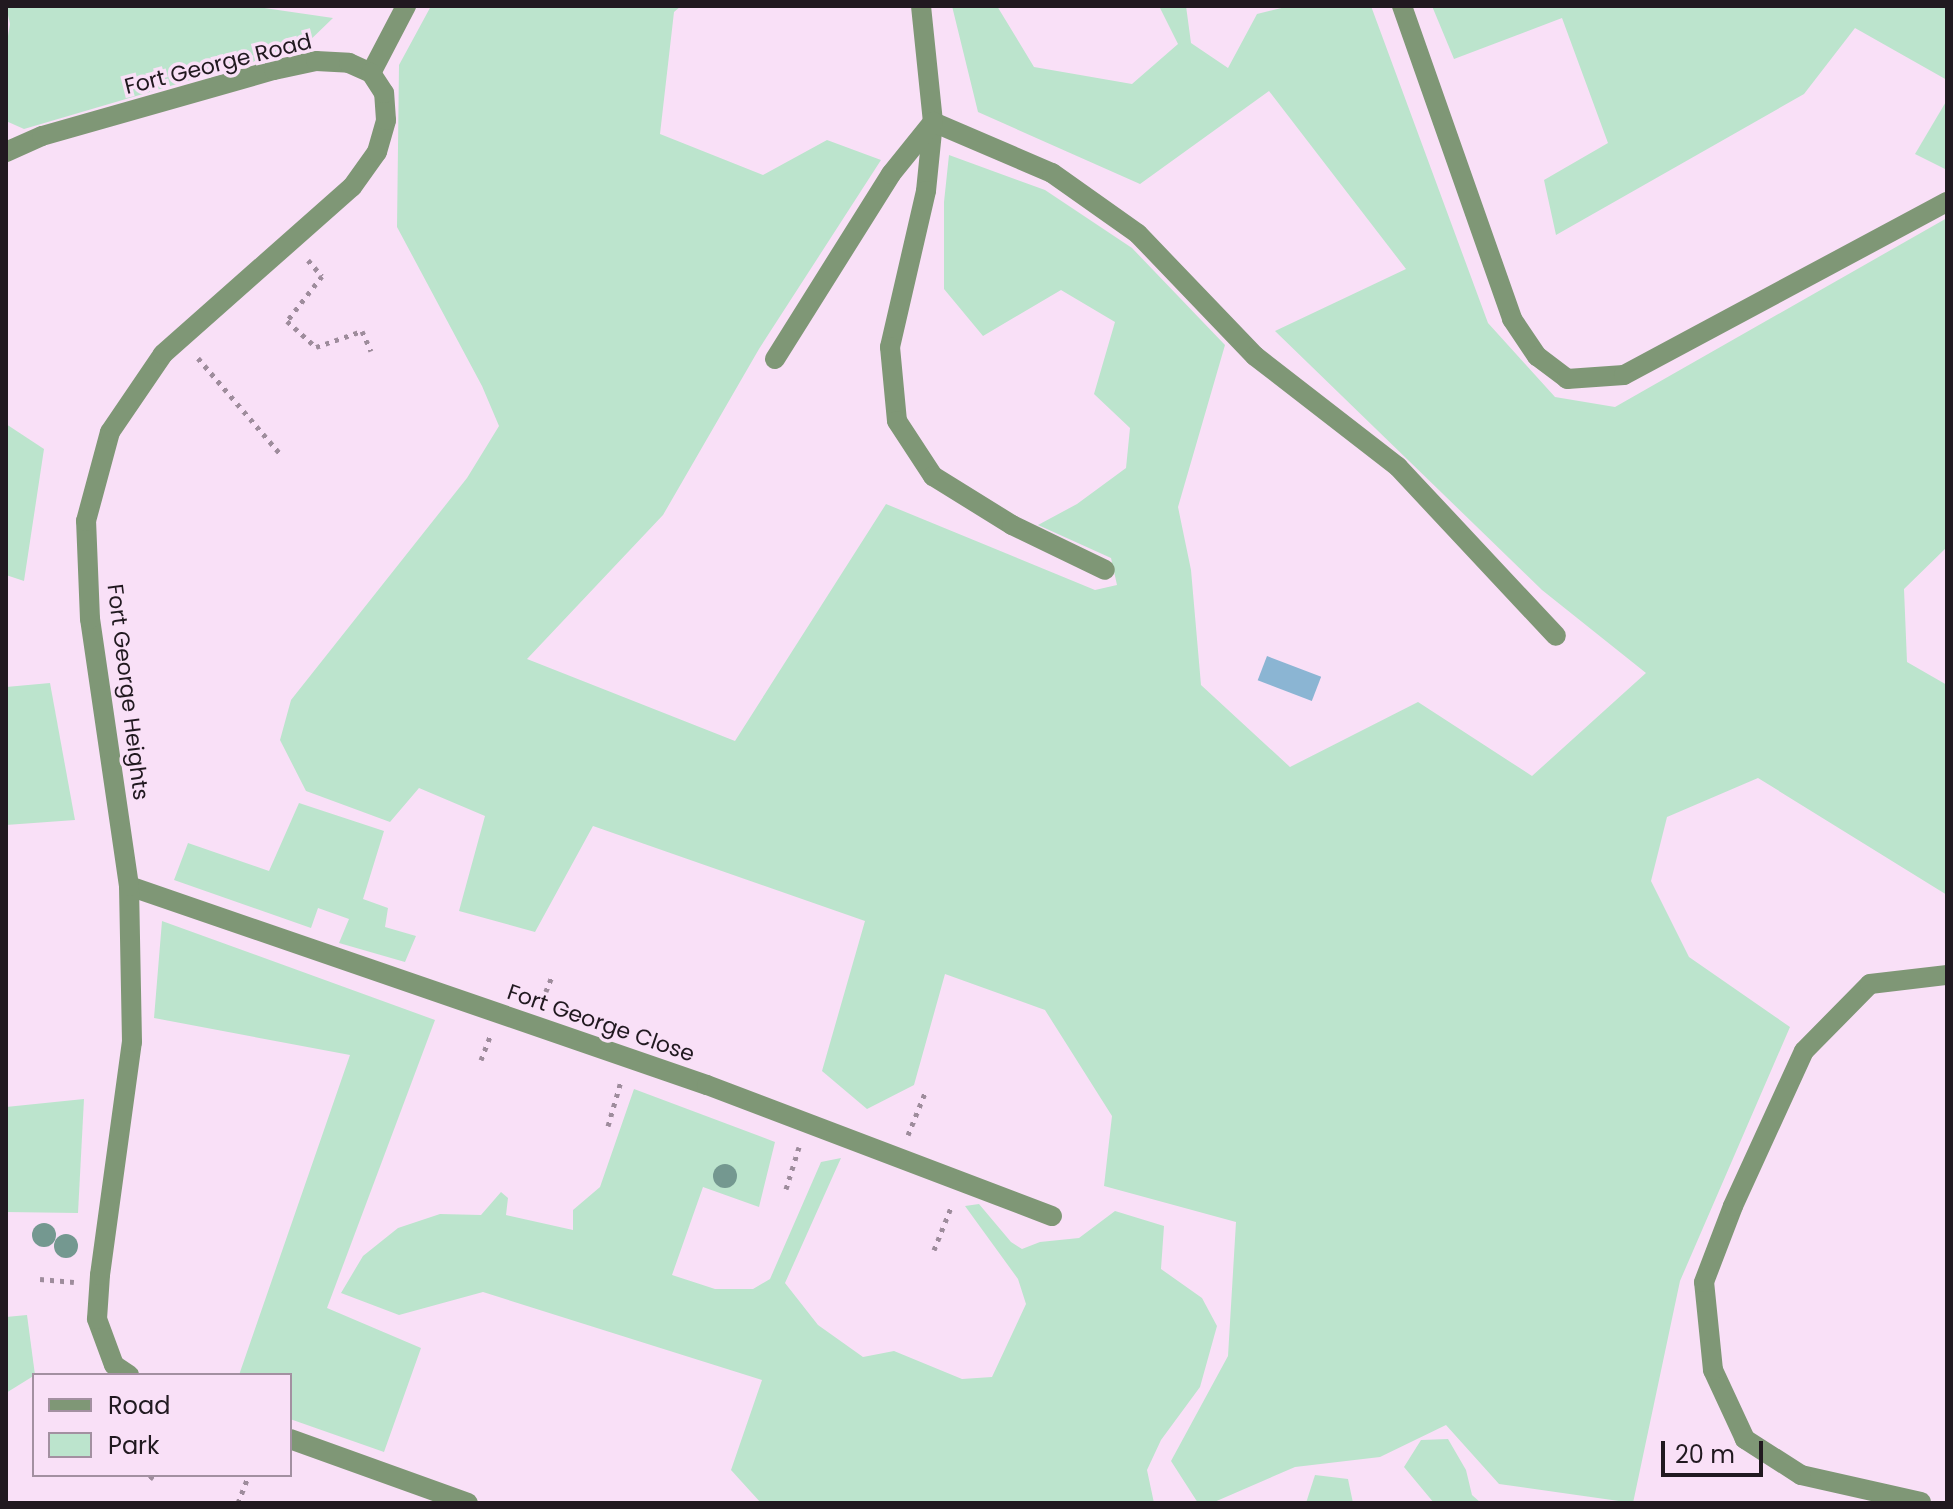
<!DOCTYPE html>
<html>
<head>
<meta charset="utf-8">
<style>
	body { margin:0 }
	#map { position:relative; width:1953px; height:1509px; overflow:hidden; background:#f9e0f7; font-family:Poppins,sans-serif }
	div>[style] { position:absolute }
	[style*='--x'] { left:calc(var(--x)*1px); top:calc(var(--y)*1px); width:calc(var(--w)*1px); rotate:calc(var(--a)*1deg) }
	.green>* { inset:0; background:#bce4cd }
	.water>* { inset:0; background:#8bb5d3; transform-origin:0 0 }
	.path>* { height:5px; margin-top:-2.5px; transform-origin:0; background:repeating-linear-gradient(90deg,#9e8c9c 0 4px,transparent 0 10px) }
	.minor>* { height:20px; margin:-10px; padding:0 10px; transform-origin:10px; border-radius:10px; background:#7f9776 }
	.trees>* { width:24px; height:24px; margin:-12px; border-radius:50%; background:#749890 }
	span { translate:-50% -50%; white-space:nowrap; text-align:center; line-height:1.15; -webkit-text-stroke:7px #f9e0f7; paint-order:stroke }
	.street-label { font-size:22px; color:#211920 }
	.frame { position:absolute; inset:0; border:8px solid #211920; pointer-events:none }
	.legend { position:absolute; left:32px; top:1373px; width:260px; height:104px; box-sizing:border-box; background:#f9e0f7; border:2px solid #a390a1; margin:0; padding:10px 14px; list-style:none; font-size:24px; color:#211920 }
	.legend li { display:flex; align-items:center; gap:16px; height:40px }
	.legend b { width:40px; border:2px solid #a390a1 }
	.scale { position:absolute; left:1661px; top:1441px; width:102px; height:36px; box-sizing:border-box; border:4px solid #211920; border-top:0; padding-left:10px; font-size:24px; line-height:28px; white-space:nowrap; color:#211920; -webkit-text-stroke:6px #f9e0f7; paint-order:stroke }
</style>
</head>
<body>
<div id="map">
	<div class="green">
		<div style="clip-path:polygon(6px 6px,250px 6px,333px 18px,303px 47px,24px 129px,6px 121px,6px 48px,10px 24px)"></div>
		<div style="clip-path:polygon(431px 6px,681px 6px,674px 12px,660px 134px,763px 175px,827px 140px,881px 160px,759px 349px,663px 515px,527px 659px,735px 741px,886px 504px,1095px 590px,1117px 585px,1111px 558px,1038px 525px,1077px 504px,1126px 468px,1130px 428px,1094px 394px,1115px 322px,1061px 290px,983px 336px,944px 289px,944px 202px,949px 155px,1045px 190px,1132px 248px,1225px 345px,1178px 507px,1191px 570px,1201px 685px,1290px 767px,1418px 702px,1532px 776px,1646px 673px,1542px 590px,1275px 331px,1406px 269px,1269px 91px,1140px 184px,978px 112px,952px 6px,997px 6px,1034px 67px,1132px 84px,1178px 44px,1159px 6px,1186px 6px,1191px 43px,1228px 68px,1257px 14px,1290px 6px,1371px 6px,1488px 323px,1555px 397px,1615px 407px,1947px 218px,1947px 547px,1904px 589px,1907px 662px,1947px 685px,1947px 895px,1758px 778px,1667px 817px,1651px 881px,1689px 957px,1790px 1027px,1680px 1281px,1633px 1503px,1499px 1484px,1446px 1425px,1380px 1457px,1295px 1467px,1212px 1503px,1198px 1503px,1171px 1461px,1228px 1356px,1236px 1222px,1104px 1186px,1112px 1116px,1045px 1010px,945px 974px,914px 1085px,867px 1109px,822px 1071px,865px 921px,593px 826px,535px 932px,459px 911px,485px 816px,419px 788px,390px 822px,306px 791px,280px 740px,291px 700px,467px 478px,499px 426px,482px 386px,397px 227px,399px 65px)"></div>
		<div style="clip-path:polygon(1432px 6px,1947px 6px,1947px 80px,1855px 28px,1804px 94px,1556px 235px,1544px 180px,1608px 143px,1562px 18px,1454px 59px)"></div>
		<div style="clip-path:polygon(1947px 100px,1947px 170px,1915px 154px)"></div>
		<div style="clip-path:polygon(6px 424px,44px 449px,24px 581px,6px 575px)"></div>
		<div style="clip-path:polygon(50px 683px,75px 820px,6px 825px,6px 687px)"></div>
		<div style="clip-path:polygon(299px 803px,384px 831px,363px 899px,388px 908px,385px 927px,416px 936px,405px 962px,339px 943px,349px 919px,318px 908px,311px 928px,174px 880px,188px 843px,269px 871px)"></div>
		<div style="clip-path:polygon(162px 921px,435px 1020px,327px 1308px,421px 1348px,384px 1452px,290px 1419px,290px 1375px,239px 1375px,350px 1055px,154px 1018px)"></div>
		<div style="clip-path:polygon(634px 1089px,775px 1142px,759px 1207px,703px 1187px,672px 1275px,715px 1289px,753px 1289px,770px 1279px,821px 1162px,841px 1158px,785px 1283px,818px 1325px,863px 1357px,894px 1351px,962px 1379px,992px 1377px,1026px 1304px,1018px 1279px,965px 1206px,979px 1204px,1011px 1242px,1022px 1249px,1040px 1242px,1079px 1238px,1115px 1211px,1164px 1226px,1161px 1269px,1202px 1298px,1217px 1326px,1200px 1387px,1161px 1440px,1147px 1470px,1154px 1503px,761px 1503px,731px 1470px,762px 1380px,483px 1292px,399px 1315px,341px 1293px,363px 1256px,398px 1228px,440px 1214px,481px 1215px,501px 1192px,508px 1198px,506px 1215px,573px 1230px,573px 1210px,600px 1187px)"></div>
		<div style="clip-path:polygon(84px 1099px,78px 1213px,6px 1212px,6px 1107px)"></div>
		<div style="clip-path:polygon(27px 1315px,35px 1375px,6px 1393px,6px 1317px)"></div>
		<div style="clip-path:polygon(1448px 1439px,1466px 1470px,1472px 1495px,1481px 1503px,1434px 1503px,1404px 1467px,1421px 1440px)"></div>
		<div style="clip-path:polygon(1315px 1475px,1348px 1479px,1353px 1503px,1306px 1503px)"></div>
	</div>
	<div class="water">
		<div style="left:1267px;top:656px;width:58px;height:26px;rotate:21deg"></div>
	</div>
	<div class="path">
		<div style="--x:308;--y:260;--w:21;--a:49"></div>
		<div style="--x:322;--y:276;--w:57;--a:127.9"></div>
		<div style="--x:287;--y:321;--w:39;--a:42"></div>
		<div style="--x:316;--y:347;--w:49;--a:-19.2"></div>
		<div style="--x:362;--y:331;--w:22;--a:66"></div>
		<div style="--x:198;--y:358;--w:129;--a:49.4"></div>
		<div style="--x:542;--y:1001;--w:27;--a:-68"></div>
		<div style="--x:481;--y:1060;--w:26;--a:-69"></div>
		<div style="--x:608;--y:1126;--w:47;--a:-73.9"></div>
		<div style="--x:908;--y:1135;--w:45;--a:-68"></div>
		<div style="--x:786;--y:1189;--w:44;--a:-72.8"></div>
		<div style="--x:934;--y:1250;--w:48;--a:-68.2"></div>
		<div style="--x:40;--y:1279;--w:34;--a:5"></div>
		<div style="--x:150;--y:1479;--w:5;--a:-53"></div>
		<div style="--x:238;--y:1503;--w:30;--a:-69"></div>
	</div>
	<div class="minor">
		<div style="--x:921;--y:6;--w:117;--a:84.1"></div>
		<div style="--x:933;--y:122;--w:69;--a:95.8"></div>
		<div style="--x:926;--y:191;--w:160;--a:103"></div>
		<div style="--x:890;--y:347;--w:74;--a:84.6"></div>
		<div style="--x:897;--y:421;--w:66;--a:56.8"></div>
		<div style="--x:933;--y:476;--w:93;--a:31.8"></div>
		<div style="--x:1012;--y:525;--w:103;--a:25.8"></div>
		<div style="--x:1402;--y:6;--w:332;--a:70.6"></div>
		<div style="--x:1512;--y:319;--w:45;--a:56"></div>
		<div style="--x:1537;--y:356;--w:38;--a:37"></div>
		<div style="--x:1567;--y:379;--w:57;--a:-4"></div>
		<div style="--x:1624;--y:375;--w:366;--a:-28.2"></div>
		<div style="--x:933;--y:122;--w:129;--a:23.2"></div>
		<div style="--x:1052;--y:173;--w:105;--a:35.3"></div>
		<div style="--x:1138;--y:234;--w:169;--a:46.2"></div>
		<div style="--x:1255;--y:356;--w:181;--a:37.8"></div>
		<div style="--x:1398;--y:467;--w:231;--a:46.9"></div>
		<div style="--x:6;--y:152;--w:39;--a:-24"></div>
		<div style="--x:42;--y:136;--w:241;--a:-15.9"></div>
		<div style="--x:274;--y:70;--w:43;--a:-12.1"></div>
		<div style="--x:316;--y:61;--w:33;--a:3"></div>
		<div style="--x:349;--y:63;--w:24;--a:24"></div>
		<div style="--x:371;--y:73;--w:76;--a:-62.4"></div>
		<div style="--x:775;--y:359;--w:218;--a:-57.9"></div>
		<div style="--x:891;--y:174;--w:67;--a:-51.1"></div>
		<div style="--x:129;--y:886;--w:611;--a:19"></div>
		<div style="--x:707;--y:1085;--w:369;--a:20.8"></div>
		<div style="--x:129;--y:1375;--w:18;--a:-146"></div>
		<div style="--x:114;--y:1365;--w:49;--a:-110.3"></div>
		<div style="--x:97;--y:1319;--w:44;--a:-86.1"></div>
		<div style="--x:100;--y:1275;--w:235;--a:-82.2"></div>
		<div style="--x:132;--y:1042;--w:156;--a:-91.1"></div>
		<div style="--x:129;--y:886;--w:270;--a:-98.3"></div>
		<div style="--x:90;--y:619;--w:98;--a:-92.3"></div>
		<div style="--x:86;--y:521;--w:92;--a:-74.9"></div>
		<div style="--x:110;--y:432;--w:94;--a:-55.8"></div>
		<div style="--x:163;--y:354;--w:252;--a:-41.5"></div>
		<div style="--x:352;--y:187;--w:43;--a:-54.5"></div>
		<div style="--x:377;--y:152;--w:33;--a:-74"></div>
		<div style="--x:386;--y:120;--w:27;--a:-94"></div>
		<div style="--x:384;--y:93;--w:24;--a:-123"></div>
		<div style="--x:290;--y:1439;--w:189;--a:19.8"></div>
		<div style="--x:1921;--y:1502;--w:123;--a:-167.3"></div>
		<div style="--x:1801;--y:1475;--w:67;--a:-147.3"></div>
		<div style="--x:1745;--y:1439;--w:76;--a:-114.9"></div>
		<div style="--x:1713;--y:1370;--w:88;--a:-95.8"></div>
		<div style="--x:1704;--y:1282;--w:81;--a:-69.1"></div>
		<div style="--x:1733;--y:1206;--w:170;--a:-65.4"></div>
		<div style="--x:1804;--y:1051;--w:94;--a:-45.4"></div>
		<div style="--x:1870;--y:984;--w:78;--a:-6.7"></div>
	</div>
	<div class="trees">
		<div style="left:725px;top:1176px"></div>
		<div style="left:44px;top:1235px"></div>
		<div style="left:66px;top:1246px"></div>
	</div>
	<div class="street-label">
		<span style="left:218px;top:64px;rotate:-14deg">Fort George Road</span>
		<span style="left:128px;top:692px;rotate:83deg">Fort George Heights</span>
		<span style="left:601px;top:1023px;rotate:19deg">Fort George Close</span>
	</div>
	<div class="frame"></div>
	<ul class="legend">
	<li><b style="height:10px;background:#7f9776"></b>Road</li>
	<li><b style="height:22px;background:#bce4cd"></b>Park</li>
	</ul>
	<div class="scale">20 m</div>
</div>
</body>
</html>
